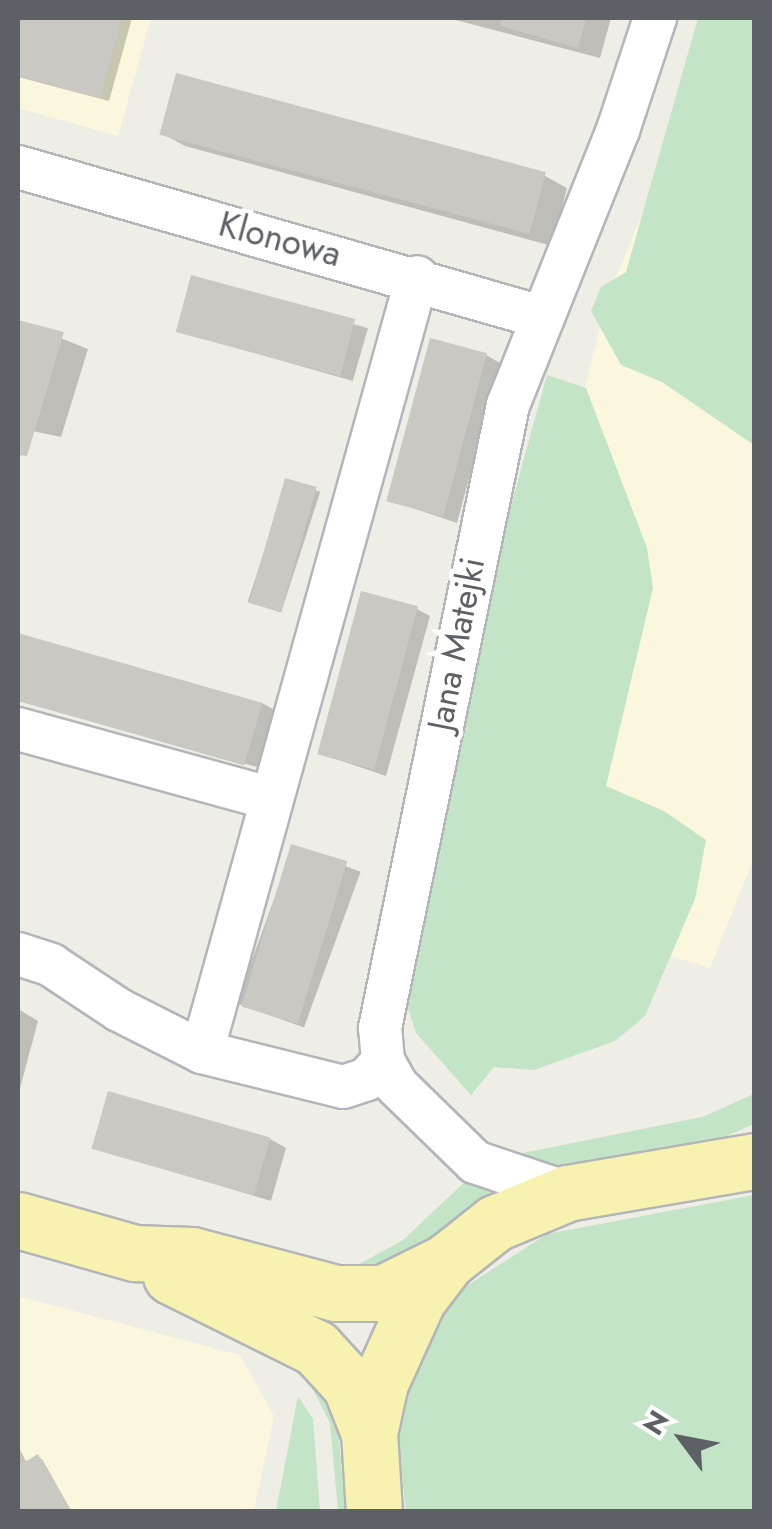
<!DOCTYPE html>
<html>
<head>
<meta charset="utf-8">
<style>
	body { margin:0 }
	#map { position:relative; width:772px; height:1529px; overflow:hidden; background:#eeede6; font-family:Jost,sans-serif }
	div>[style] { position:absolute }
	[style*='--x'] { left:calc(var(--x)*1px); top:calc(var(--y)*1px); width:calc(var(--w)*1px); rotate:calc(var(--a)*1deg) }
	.commercial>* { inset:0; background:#fbf7de }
	.green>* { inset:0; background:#c4e4c7 }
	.shadow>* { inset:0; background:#0003; transform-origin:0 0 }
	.building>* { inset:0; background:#cac8c2; transform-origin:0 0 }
	.roads { filter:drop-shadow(2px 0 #b3b5b9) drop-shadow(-2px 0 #b3b5b9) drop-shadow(0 2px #b3b5b9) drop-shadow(0 -2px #b3b5b9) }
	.minor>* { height:42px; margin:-21px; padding:0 21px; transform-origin:21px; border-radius:21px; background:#fff }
	.major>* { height:55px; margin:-27.5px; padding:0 27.5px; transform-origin:27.5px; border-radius:27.5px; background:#f8f2b1 }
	span { translate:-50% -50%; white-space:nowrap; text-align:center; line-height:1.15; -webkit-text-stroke:9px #fff; paint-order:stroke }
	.street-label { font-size:35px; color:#5d6065 }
	.frame { position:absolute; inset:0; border:20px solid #5d6065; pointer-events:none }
	.north { position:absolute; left:632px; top:1389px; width:100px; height:100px; -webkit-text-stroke:8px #fff; paint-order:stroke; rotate:302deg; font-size:28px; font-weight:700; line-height:40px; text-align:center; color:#5d6065 }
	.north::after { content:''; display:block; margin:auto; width:35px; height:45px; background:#5d6065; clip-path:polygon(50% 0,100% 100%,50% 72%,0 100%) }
</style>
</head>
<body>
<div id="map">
	<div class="commercial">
		<div style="clip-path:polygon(18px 18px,151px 18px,118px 136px,18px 108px)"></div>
		<div style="clip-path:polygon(754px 18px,754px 858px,710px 968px,462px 893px,607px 298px,692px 95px)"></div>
		<div style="clip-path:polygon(18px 1296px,240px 1355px,274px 1416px,254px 1511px,18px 1511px)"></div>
	</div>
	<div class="green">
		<div style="clip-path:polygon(698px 18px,754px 18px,754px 445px,662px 382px,621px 365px,591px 311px,601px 287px,626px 272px)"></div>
		<div style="clip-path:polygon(547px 375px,586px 388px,647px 548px,653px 588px,606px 786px,664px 811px,706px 840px,695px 899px,645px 1016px,615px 1041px,534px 1070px,494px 1067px,471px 1095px,416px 1033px,402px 990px,494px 567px)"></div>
		<div style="clip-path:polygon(754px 1094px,754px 1124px,715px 1141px,548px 1170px,493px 1159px,702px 1117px)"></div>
		<div style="clip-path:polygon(470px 1177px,492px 1194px,412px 1255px,389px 1266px,354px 1267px,403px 1240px)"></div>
		<div style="clip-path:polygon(754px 1195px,754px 1511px,406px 1512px,398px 1443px,409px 1379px,433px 1328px,465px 1287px,547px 1234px)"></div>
		<div style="clip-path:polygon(313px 1375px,338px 1426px,345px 1511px,338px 1511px,330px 1423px,309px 1382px)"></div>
		<div style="clip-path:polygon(298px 1396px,313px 1419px,320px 1511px,276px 1511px)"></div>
	</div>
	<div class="shadow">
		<div style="clip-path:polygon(23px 18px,132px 18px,109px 101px,18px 77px)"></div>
		<div style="clip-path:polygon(448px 18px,611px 18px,600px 58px)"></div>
		<div style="clip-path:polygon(163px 134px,545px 176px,567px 188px,552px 246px,185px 146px)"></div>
		<div style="left:193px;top:278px;width:182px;height:55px;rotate:16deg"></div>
		<div style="clip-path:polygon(18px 321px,88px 349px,61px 437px,18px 428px)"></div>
		<div style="clip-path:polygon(486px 355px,500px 363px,457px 523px,389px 500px)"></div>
		<div style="left:287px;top:481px;width:35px;height:127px;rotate:18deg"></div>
		<div style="clip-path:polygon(417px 609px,430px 616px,386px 776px,318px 753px)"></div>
		<div style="clip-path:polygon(18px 635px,262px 703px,280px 713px,264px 769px,18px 701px)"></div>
		<div style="left:293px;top:847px;width:72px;height:166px;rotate:20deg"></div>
		<div style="clip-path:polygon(18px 1009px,38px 1021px,18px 1096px)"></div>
		<div style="clip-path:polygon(270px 1139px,286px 1148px,271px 1201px,94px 1148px)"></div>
		<div style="clip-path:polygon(18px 1446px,27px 1463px,42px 1459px,72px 1512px,18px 1512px)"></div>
	</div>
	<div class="building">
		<div style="clip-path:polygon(18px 18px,122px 18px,100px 98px,18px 76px)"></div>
		<div style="clip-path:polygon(501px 18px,586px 18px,578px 48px,500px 26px)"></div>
		<div style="left:176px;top:73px;width:383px;height:64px;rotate:15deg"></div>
		<div style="left:191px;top:275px;width:170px;height:59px;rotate:15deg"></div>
		<div style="clip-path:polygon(18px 320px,64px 332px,27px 456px,18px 455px)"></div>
		<div style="left:430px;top:338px;width:59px;height:169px;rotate:15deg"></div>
		<div style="left:285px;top:478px;width:33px;height:130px;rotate:16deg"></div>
		<div style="left:361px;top:591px;width:59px;height:169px;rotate:15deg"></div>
		<div style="left:18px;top:633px;width:254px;height:65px;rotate:16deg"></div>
		<div style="left:291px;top:844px;width:59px;height:170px;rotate:17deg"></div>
		<div style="left:108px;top:1091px;width:169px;height:60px;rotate:16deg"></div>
		<div style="clip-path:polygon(38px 1454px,71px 1512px,18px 1512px,18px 1466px)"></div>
	</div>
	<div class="roads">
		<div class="minor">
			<div style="--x:18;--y:167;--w:544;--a:16"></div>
			<div style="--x:18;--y:729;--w:259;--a:15.4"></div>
			<div style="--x:18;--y:954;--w:35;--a:18"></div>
			<div style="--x:51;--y:965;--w:82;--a:33.5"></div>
			<div style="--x:119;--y:1010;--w:93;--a:26.8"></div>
			<div style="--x:202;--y:1052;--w:145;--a:13.9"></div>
			<div style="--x:343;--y:1087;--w:25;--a:-18"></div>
			<div style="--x:367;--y:1079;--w:24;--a:-48"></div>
			<div style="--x:202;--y:1052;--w:804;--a:-74.49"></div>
			<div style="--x:567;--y:1193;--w:97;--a:-161.4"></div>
			<div style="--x:475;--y:1162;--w:109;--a:-135.7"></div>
			<div style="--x:397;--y:1086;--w:29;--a:-119"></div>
			<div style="--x:383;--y:1061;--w:33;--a:-95"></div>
			<div style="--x:380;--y:1028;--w:636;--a:-78.39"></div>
			<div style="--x:508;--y:405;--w:296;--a:-68.2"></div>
			<div style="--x:618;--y:130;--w:118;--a:-71.7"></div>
		</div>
		<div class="major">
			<div style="--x:18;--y:1220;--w:122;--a:15.8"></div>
			<div style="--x:135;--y:1253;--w:57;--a:2"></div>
			<div style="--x:192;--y:1255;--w:149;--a:14.8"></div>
			<div style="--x:336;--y:1293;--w:47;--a:0"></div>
			<div style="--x:383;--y:1293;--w:68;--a:-26.2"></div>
			<div style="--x:171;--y:1276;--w:162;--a:26.4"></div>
			<div style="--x:316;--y:1348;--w:50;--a:47.4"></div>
			<div style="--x:350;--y:1385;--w:52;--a:68.4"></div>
			<div style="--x:374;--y:1512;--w:79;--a:-93.6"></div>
			<div style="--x:369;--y:1433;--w:51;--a:-77.6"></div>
			<div style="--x:380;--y:1383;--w:92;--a:-65.7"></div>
			<div style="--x:418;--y:1299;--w:48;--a:-52.7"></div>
			<div style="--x:447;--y:1261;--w:61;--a:-38.4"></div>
			<div style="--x:495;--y:1223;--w:78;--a:-22.6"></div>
			<div style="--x:567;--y:1193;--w:190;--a:-9.7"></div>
		</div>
	</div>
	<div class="street-label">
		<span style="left:280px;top:239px;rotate:15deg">Klonowa</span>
		<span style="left:456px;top:644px;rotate:-79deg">Jana Matejki</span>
	</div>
	<div class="frame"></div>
	<div class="north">N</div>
</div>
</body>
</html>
